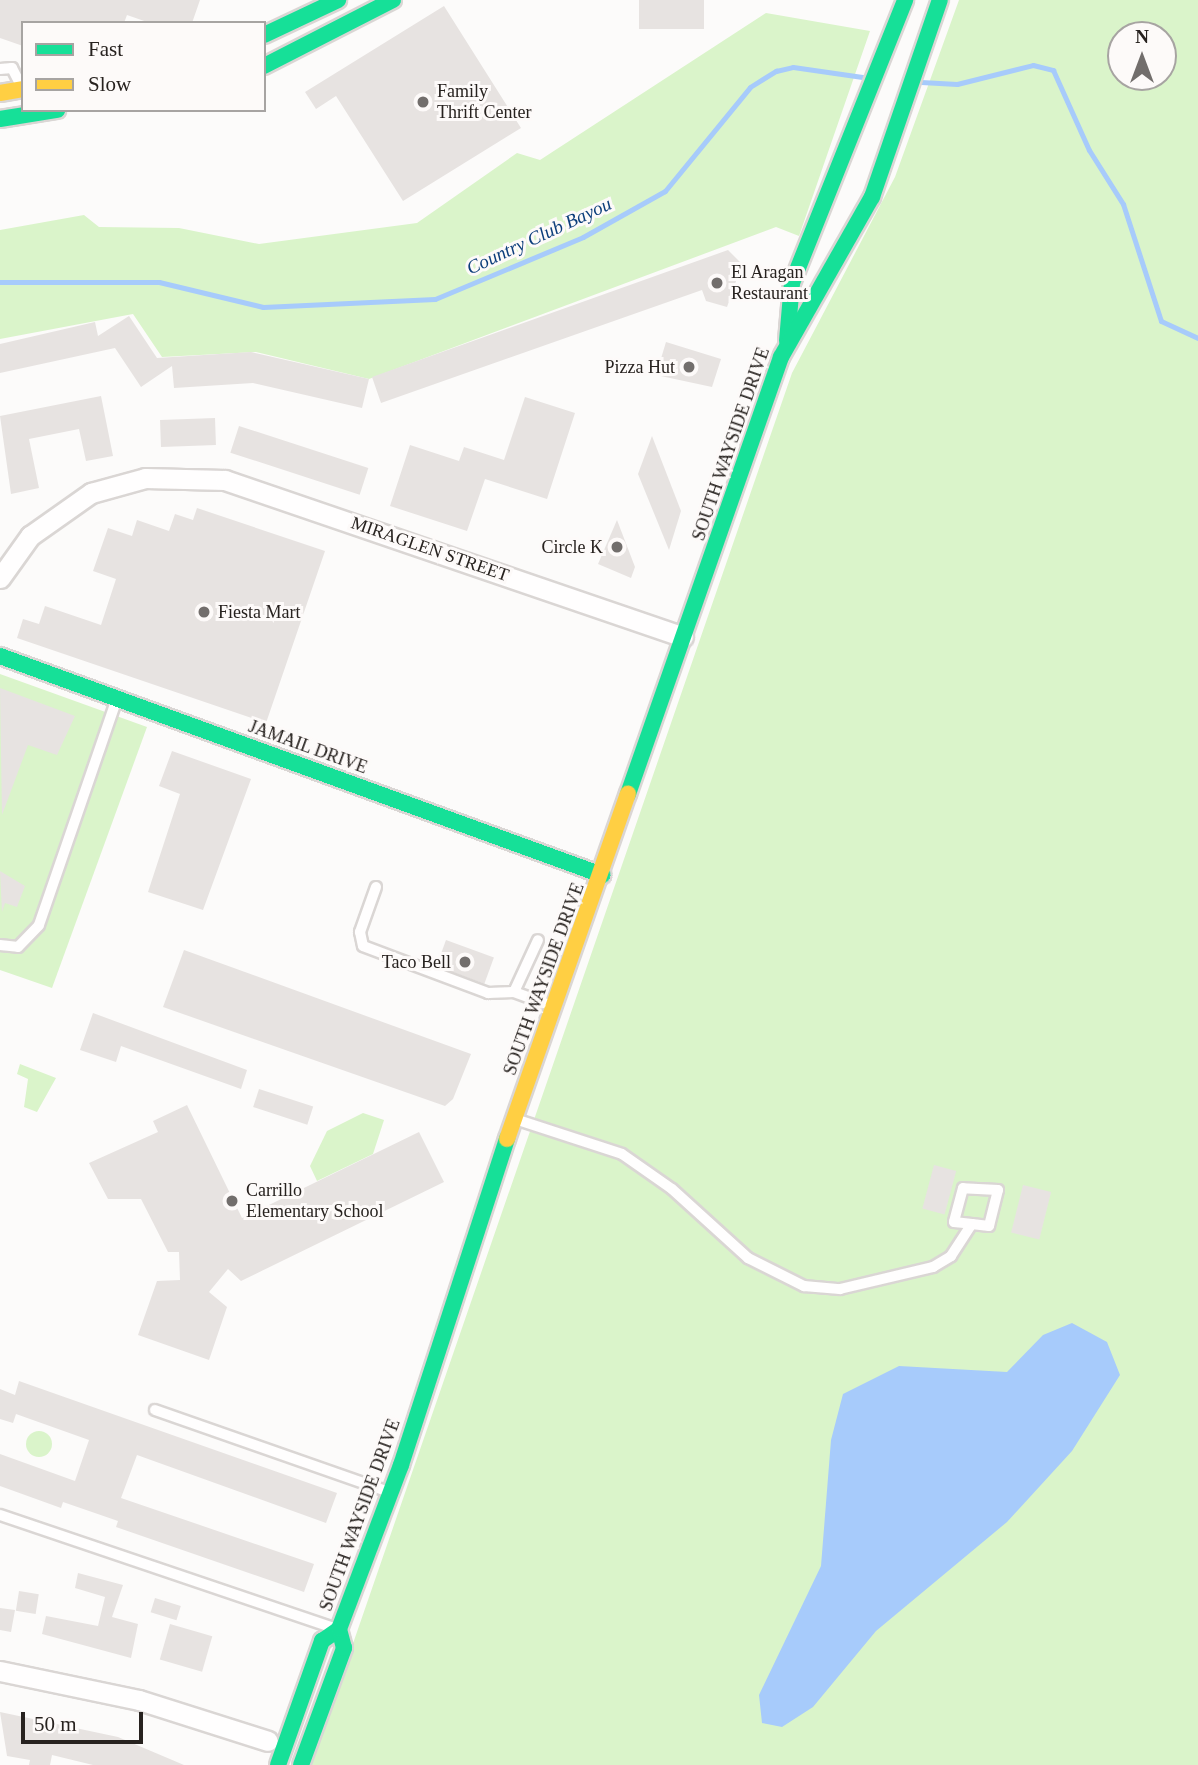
<!DOCTYPE html>
<html>
<head>
<meta charset="utf-8">
<style>
	body { margin:0 }
	#map { position:relative; width:1198px; height:1765px; overflow:hidden; background:#fcfbfa; font-family:Georgia,serif }
	div>[style] { position:absolute }
	[style*='--x'] { left:calc(var(--x)*1px); top:calc(var(--y)*1px); width:calc(var(--w)*1px); rotate:calc(var(--a)*1deg) }
	.green>* { inset:0; background:#daf4ca }
	.round { border-radius:50% }
	.water>* { inset:0; background:#a7cbfb }
	.stream>* { height:5px; margin:-2.5px; padding:0 2.5px; transform-origin:2.5px; border-radius:2.5px; background:#a7cbfb }
	.building>* { inset:0; background:#e7e3e1; transform-origin:0 0 }
	.roads { filter:drop-shadow(2px 0 #dad6d4) drop-shadow(-2px 0 #dad6d4) drop-shadow(0 2px #dad6d4) drop-shadow(0 -2px #dad6d4) }
	.lane>* { height:10px; margin:-5px; padding:0 5px; transform-origin:5px; border-radius:5px; background:#fffefe }
	.street>* { height:19px; margin:-9.5px; padding:0 9.5px; transform-origin:9.5px; border-radius:9.5px; background:#fffefe }
	.fast>* { height:16px; margin:-8px; padding:0 8px; transform-origin:8px; border-radius:8px; background:#16e098 }
	.slow>* { height:16px; margin:-8px; padding:0 8px; transform-origin:8px; border-radius:8px; background:#ffcf43 }
	.dots>* { width:19px; height:19px; translate:-50% -50%; box-sizing:border-box; border:4px solid #fdfaf9; border-radius:50% }
	span { translate:-50% -50%; white-space:nowrap; text-align:center; line-height:1.15; -webkit-text-stroke:6px #fdfaf9; paint-order:stroke }
	.poi-label { font-size:18px; color:#27221f }
	.left { translate:0 -50%; text-align:left }
	.right { translate:-100% -50%; text-align:right }
	.street-label { font-size:18px; color:#27221f }
	.water-label { font-size:19px; color:#0c3e7b; font-style:italic }
	.legend { position:absolute; left:21px; top:21px; width:245px; height:91px; box-sizing:border-box; background:#fdfaf9; border:2px solid #a7a4a2; margin:0; padding:9px 12px; list-style:none; font-size:21px; color:#27221f }
	.legend li { display:flex; align-items:center; gap:14px; height:35px }
	.legend b { width:35px; border:2px solid #a7a4a2 }
	.north { position:absolute; left:1107px; top:21px; width:70px; height:70px; box-sizing:border-box; background:#fdfaf9; border:2px solid #a7a4a2; border-radius:50%; rotate:0deg; font-size:19px; font-weight:700; line-height:28px; text-align:center; color:#27221f }
	.north::after { content:''; display:block; margin:auto; width:24px; height:32px; background:#726e6c; clip-path:polygon(50% 0,100% 100%,50% 72%,0 100%) }
	.scale { position:absolute; left:21px; top:1712px; width:122px; height:32px; box-sizing:border-box; border:4px solid #27221f; border-top:0; padding-left:9px; font-size:21px; line-height:24px; white-space:nowrap; color:#27221f; -webkit-text-stroke:5px #fdfaf9; paint-order:stroke }
</style>
</head>
<body>
<div id="map">
	<div class="green">
		<div style="clip-path:polygon(evenodd,959px 0,1198px 0,1198px 1765px,311px 1765px,792px 373px,895px 177px,959px 0,1121px 35px,1163px 35px,1163px 77px,1121px 77px,1121px 35px)"></div>
		<div style="clip-path:polygon(766px 13px,870px 31px,799px 236px,776px 227px,369px 379px,256px 352px,162px 357px,133px 314px,0 339px,0 230px,84px 215px,99px 227px,179px 228px,259px 244px,417px 223px,517px 153px,540px 160px)"></div>
		<div style="clip-path:polygon(0 674px,147px 727px,52px 988px,0 970px)"></div>
		<div style="clip-path:polygon(20px 1064px,56px 1078px,37px 1112px,24px 1107px,28px 1079px,17px 1074px)"></div>
		<div style="clip-path:polygon(363px 1113px,384px 1120px,373px 1154px,317px 1181px,310px 1166px,327px 1131px)"></div>
		<div class="round" style="left:26px;top:1431px;width:26px;height:26px"></div>
	</div>
	<div class="water">
		<div style="clip-path:polygon(1072px 1323px,1107px 1342px,1120px 1375px,1072px 1451px,1007px 1522px,876px 1631px,813px 1707px,782px 1727px,762px 1723px,759px 1695px,821px 1566px,831px 1440px,843px 1394px,899px 1366px,1007px 1372px,1043px 1335px)"></div>
	</div>
	<div class="stream">
		<div style="--x:921;--y:82;--w:36;--a:3"></div>
		<div style="--x:957;--y:84;--w:78;--a:-14"></div>
		<div style="--x:1033;--y:65;--w:21;--a:14"></div>
		<div style="--x:1053;--y:70;--w:88;--a:65.8"></div>
		<div style="--x:1089;--y:150;--w:64;--a:57.8"></div>
		<div style="--x:1123;--y:204;--w:123;--a:72"></div>
		<div style="--x:1161;--y:321;--w:41;--a:24.7"></div>
		<div style="--x:0;--y:282;--w:159;--a:0"></div>
		<div style="--x:159;--y:282;--w:107;--a:13.5"></div>
		<div style="--x:263;--y:307;--w:172;--a:-2.7"></div>
		<div style="--x:435;--y:299;--w:160;--a:-22.7"></div>
		<div style="--x:583;--y:237;--w:94;--a:-29.3"></div>
		<div style="--x:665;--y:191;--w:134;--a:-50.7"></div>
		<div style="--x:750;--y:87;--w:31;--a:-32"></div>
		<div style="--x:776;--y:71;--w:17;--a:-13"></div>
		<div style="--x:793;--y:67;--w:70;--a:8.2"></div>
	</div>
	<div class="building">
		<div style="clip-path:polygon(0 0,200px 0,192px 23px,150px 23px,127px 15px,124px 23px,23px 23px,23px 46px,0 38px)"></div>
		<div style="left:639px;top:0;width:65px;height:29px"></div>
		<div style="clip-path:polygon(444px 6px,521px 128px,403px 201px,336px 96px,316px 109px,305px 92px)"></div>
		<div style="clip-path:polygon(728px 250px,742px 264px,727px 307px,706px 301px,702px 290px,381px 403px,372px 377px)"></div>
		<div style="clip-path:polygon(129px 316px,157px 358px,251px 352px,369px 379px,362px 408px,253px 383px,174px 388px,172px 366px,141px 387px,115px 348px,0 373px,0 344px,95px 322px,98px 336px)"></div>
		<div style="clip-path:polygon(666px 342px,721px 359px,712px 387px,656px 375px)"></div>
		<div style="clip-path:polygon(101px 396px,113px 456px,86px 461px,79px 429px,29px 439px,39px 488px,11px 494px,0 416px)"></div>
		<div style="clip-path:polygon(525px 397px,575px 413px,547px 499px,485px 479px,467px 531px,390px 506px,410px 445px,459px 461px,464px 447px,504px 460px)"></div>
		<div style="left:215px;top:418px;width:27px;height:55px;rotate:88deg"></div>
		<div style="left:239px;top:426px;width:136px;height:28px;rotate:18deg"></div>
		<div style="clip-path:polygon(652px 436px,681px 511px,669px 550px,638px 474px)"></div>
		<div style="clip-path:polygon(197px 508px,325px 551px,266px 723px,17px 638px,23px 619px,39px 624px,45px 606px,101px 625px,116px 579px,93px 571px,108px 528px,132px 536px,137px 520px,169px 531px,175px 514px,193px 520px)"></div>
		<div style="clip-path:polygon(617px 520px,635px 567px,631px 578px,598px 564px)"></div>
		<div style="clip-path:polygon(0 688px,75px 716px,57px 755px,28px 745px,2px 815px)"></div>
		<div style="clip-path:polygon(172px 751px,251px 779px,203px 910px,148px 892px,180px 794px,159px 786px)"></div>
		<div style="clip-path:polygon(0 871px,25px 886px,17px 907px,5px 903px,2px 912px)"></div>
		<div style="left:446px;top:940px;width:51px;height:28px;rotate:20deg"></div>
		<div style="clip-path:polygon(184px 950px,471px 1054px,453px 1099px,445px 1106px,163px 1007px)"></div>
		<div style="clip-path:polygon(93px 1013px,247px 1070px,241px 1089px,121px 1046px,116px 1062px,80px 1050px)"></div>
		<div style="left:259px;top:1089px;width:57px;height:19px;rotate:18deg"></div>
		<div style="clip-path:polygon(187px 1105px,242px 1218px,419px 1132px,444px 1182px,241px 1281px,228px 1269px,209px 1292px,227px 1307px,209px 1360px,138px 1335px,157px 1281px,180px 1280px,179px 1252px,168px 1252px,141px 1199px,108px 1199px,89px 1163px,158px 1132px,153px 1121px)"></div>
		<div style="left:934px;top:1165px;width:23px;height:45px;rotate:15deg"></div>
		<div style="left:1023px;top:1185px;width:29px;height:49px;rotate:14deg"></div>
		<div style="clip-path:polygon(19px 1381px,337px 1493px,326px 1523px,137px 1455px,121px 1498px,314px 1564px,304px 1592px,116px 1527px,118px 1521px,63px 1502px,61px 1508px,0 1486px,0 1454px,75px 1481px,89px 1440px,16px 1414px,13px 1423px,0 1419px,0 1389px,15px 1395px)"></div>
		<div style="clip-path:polygon(78px 1573px,123px 1585px,112px 1617px,138px 1624px,131px 1658px,42px 1634px,46px 1616px,98px 1626px,105px 1597px,75px 1588px)"></div>
		<div style="left:19px;top:1591px;width:20px;height:20px;rotate:9deg"></div>
		<div style="left:155px;top:1598px;width:27px;height:15px;rotate:17deg"></div>
		<div style="clip-path:polygon(0 1608px,15px 1610px,11px 1632px,0 1630px)"></div>
		<div style="left:170px;top:1624px;width:44px;height:37px;rotate:16deg"></div>
		<div style="clip-path:polygon(0 1712px,118px 1737px,184px 1765px,93px 1765px,52px 1755px,50px 1765px,29px 1765px,30px 1760px,7px 1756px)"></div>
	</div>
	<div class="roads">
		<div class="lane">
			<div style="--x:0;--y:69;--w:12;--a:-5"></div>
			<div style="--x:12;--y:68;--w:22;--a:63"></div>
			<div style="--x:376;--y:887;--w:48;--a:109.6"></div>
			<div style="--x:360;--y:932;--w:14;--a:78"></div>
			<div style="--x:363;--y:946;--w:134;--a:20.6"></div>
			<div style="--x:488;--y:993;--w:26;--a:-2"></div>
			<div style="--x:514;--y:992;--w:57;--a:-65.2"></div>
			<div style="--x:0;--y:945;--w:18;--a:6"></div>
			<div style="--x:18;--y:947;--w:30;--a:-46"></div>
			<div style="--x:39;--y:925;--w:236;--a:-71"></div>
			<div style="--x:514;--y:992;--w:38;--a:20"></div>
			<div style="--x:518;--y:1120;--w:109;--a:18.1"></div>
			<div style="--x:622;--y:1154;--w:61;--a:35"></div>
			<div style="--x:672;--y:1189;--w:103;--a:42.2"></div>
			<div style="--x:748;--y:1258;--w:63;--a:26.6"></div>
			<div style="--x:804;--y:1286;--w:36;--a:5"></div>
			<div style="--x:840;--y:1289;--w:96;--a:-13.3"></div>
			<div style="--x:933;--y:1267;--w:21;--a:-31"></div>
			<div style="--x:951;--y:1256;--w:38;--a:-57"></div>
			<div style="--x:972;--y:1224;--w:17;--a:7"></div>
			<div style="--x:989;--y:1226;--w:37;--a:-76"></div>
			<div style="--x:998;--y:1190;--w:35;--a:-177"></div>
			<div style="--x:963;--y:1188;--w:35;--a:105"></div>
			<div style="--x:954;--y:1222;--w:18;--a:6"></div>
			<div style="--x:155;--y:1410;--w:245;--a:19.3"></div>
			<div style="--x:0;--y:1515;--w:349;--a:18.7"></div>
		</div>
		<div class="street">
			<div style="--x:0;--y:578;--w:52;--a:-54.5"></div>
			<div style="--x:30;--y:536;--w:75;--a:-35.2"></div>
			<div style="--x:91;--y:493;--w:56;--a:-15.5"></div>
			<div style="--x:145;--y:478;--w:80;--a:1.4"></div>
			<div style="--x:225;--y:480;--w:484;--a:18.9"></div>
			<div style="--x:0;--y:1671;--w:142;--a:11.8"></div>
			<div style="--x:139;--y:1700;--w:135;--a:17.6"></div>
		</div>
		<div class="fast">
			<div style="--x:264;--y:35;--w:82;--a:-25.3"></div>
			<div style="--x:264;--y:66;--w:145;--a:-27.1"></div>
			<div style="--x:0;--y:119;--w:58;--a:-9"></div>
			<div style="--x:787;--y:341;--w:58;--a:-85.1"></div>
			<div style="--x:792;--y:283;--w:305;--a:-68.2"></div>
			<div style="--x:0;--y:656;--w:641;--a:19.99"></div>
			<div style="--x:628;--y:794;--w:463;--a:-70.7"></div>
			<div style="--x:781;--y:357;--w:184;--a:-60.4"></div>
			<div style="--x:872;--y:197;--w:208;--a:-71"></div>
			<div style="--x:278;--y:1765;--w:132;--a:-70.5"></div>
			<div style="--x:322;--y:1641;--w:21;--a:-35"></div>
			<div style="--x:301;--y:1765;--w:125;--a:-69.8"></div>
			<div style="--x:344;--y:1648;--w:20;--a:-105"></div>
			<div style="--x:339;--y:1629;--w:175;--a:-69.3"></div>
			<div style="--x:401;--y:1465;--w:343;--a:-72"></div>
		</div>
		<div class="slow">
			<div style="--x:0;--y:93;--w:23;--a:-10"></div>
			<div style="--x:507;--y:1139;--w:366;--a:-70.7"></div>
		</div>
	</div>
	<div class="dots">
		<div style="left:423px;top:102px;background:#726e6c"></div>
		<div style="left:717px;top:283px;background:#726e6c"></div>
		<div style="left:689px;top:367px;background:#726e6c"></div>
		<div style="left:617px;top:547px;background:#726e6c"></div>
		<div style="left:204px;top:612px;background:#726e6c"></div>
		<div style="left:465px;top:962px;background:#726e6c"></div>
		<div style="left:232px;top:1201px;background:#726e6c"></div>
	</div>
	<div class="poi-label">
		<span class="left" style="left:437px;top:102px">Family<br>Thrift Center</span>
		<span class="left" style="left:731px;top:283px">El Aragan<br>Restaurant</span>
		<span class="right" style="left:675px;top:367px">Pizza Hut</span>
		<span class="right" style="left:603px;top:547px">Circle K</span>
		<span class="left" style="left:218px;top:612px">Fiesta Mart</span>
		<span class="right" style="left:451px;top:962px">Taco Bell</span>
		<span class="left" style="left:246px;top:1201px">Carrillo<br>Elementary School</span>
	</div>
	<div class="street-label">
		<span style="left:731px;top:444px;rotate:-71deg">SOUTH WAYSIDE DRIVE</span>
		<span style="left:430px;top:549px;rotate:19deg">MIRAGLEN STREET</span>
		<span style="left:308px;top:747px;rotate:20deg">JAMAIL DRIVE</span>
		<span style="left:544px;top:979px;rotate:-70deg">SOUTH WAYSIDE DRIVE</span>
		<span style="left:360px;top:1515px;rotate:-70deg">SOUTH WAYSIDE DRIVE</span>
	</div>
	<div class="water-label">
		<span style="left:539px;top:236px;rotate:-25deg">Country Club Bayou</span>
	</div>
	<ul class="legend">
	<li><b style="height:9px;background:#16e098"></b>Fast</li>
	<li><b style="height:9px;background:#ffcf43"></b>Slow</li>
	</ul>
	<div class="north">N</div>
	<div class="scale">50 m</div>
</div>
</body>
</html>
